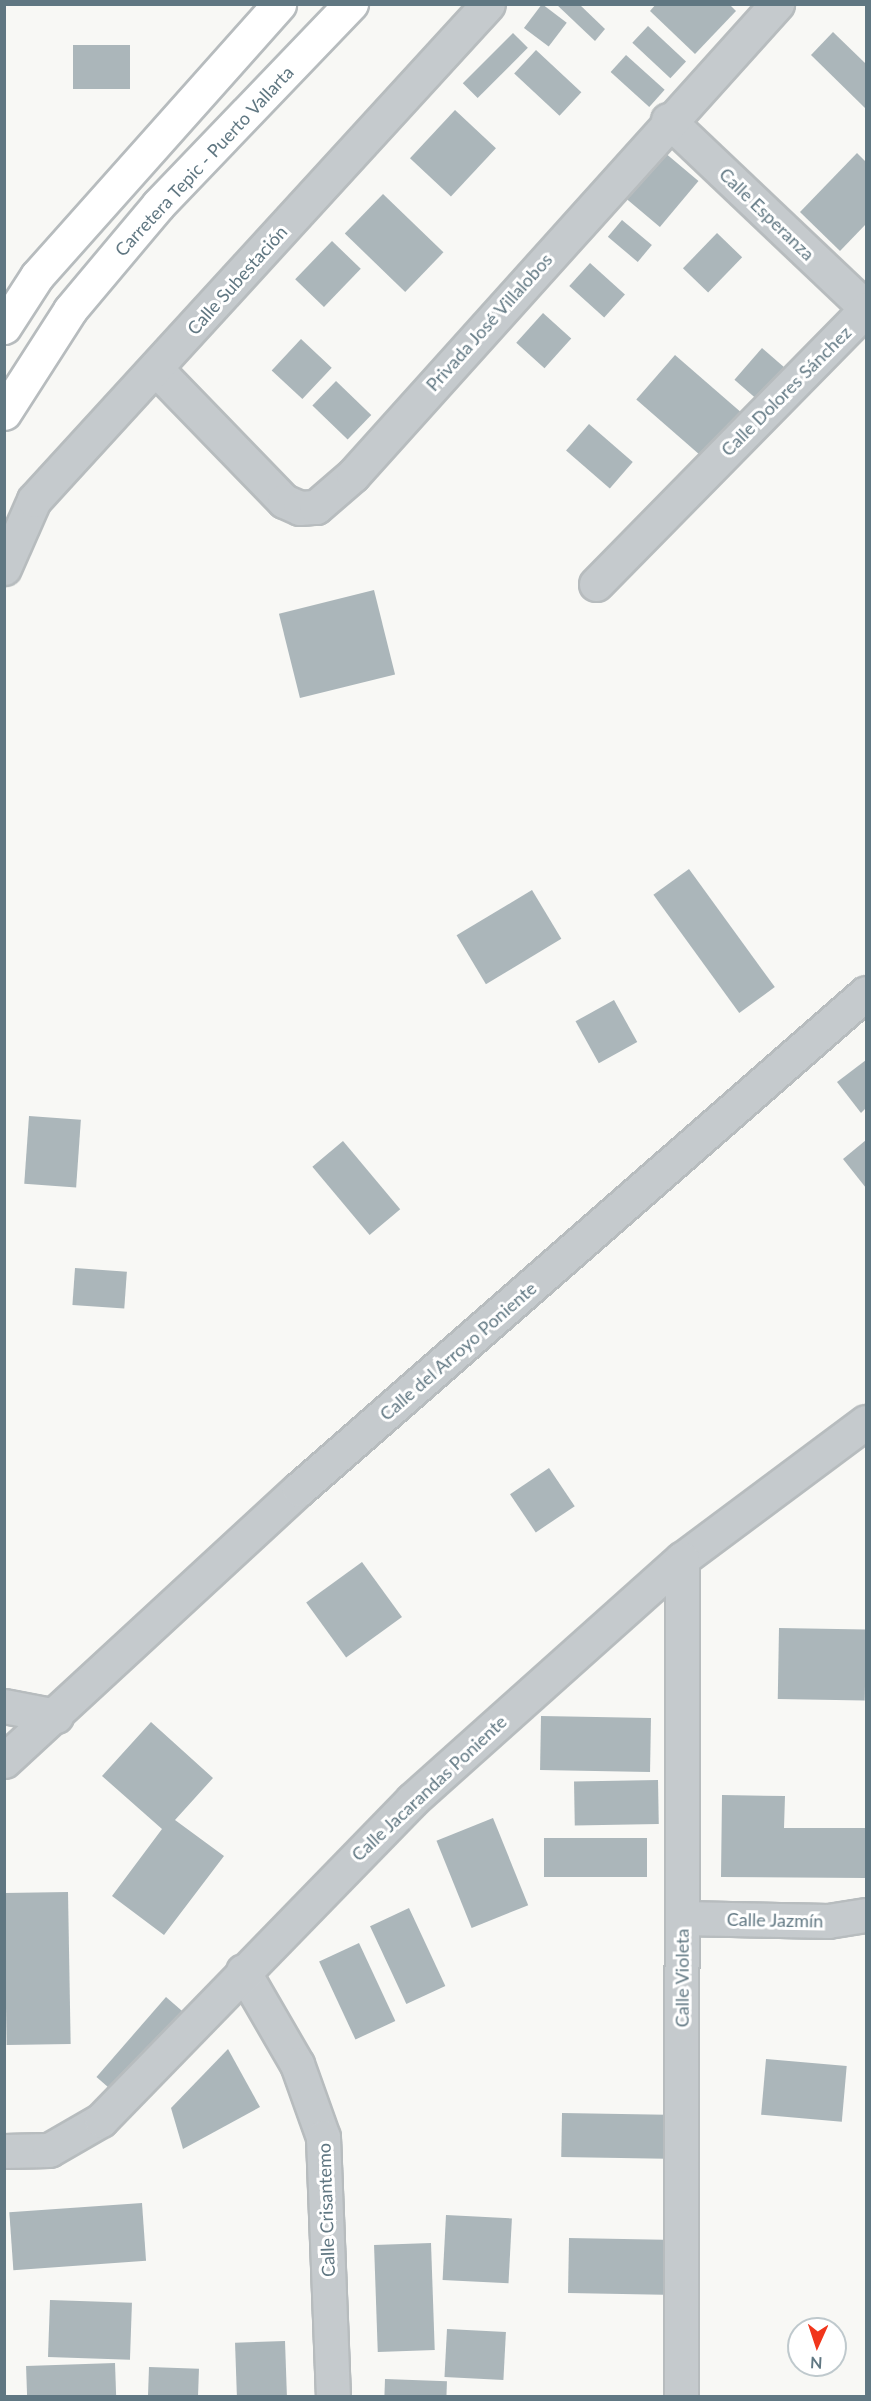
<!DOCTYPE html>
<html>
<head>
<meta charset="utf-8">
<style>
	body { margin:0 }
	#map { position:relative; width:871px; height:2401px; overflow:hidden; background:#f8f8f5; font-family:Lato,sans-serif }
	div>[style] { position:absolute }
	[style*='--x'] { left:calc(var(--x)*1px); top:calc(var(--y)*1px); width:calc(var(--w)*1px); rotate:calc(var(--a)*1deg) }
	.building>* { inset:0; background:#abb6ba; transform-origin:0 0 }
	.roads { filter:drop-shadow(2px 0 #b7bcbe) drop-shadow(-2px 0 #b7bcbe) drop-shadow(0 2px #b7bcbe) drop-shadow(0 -2px #b7bcbe) }
	.minor>* { height:33px; margin:-16.5px; padding:0 16.5px; transform-origin:16.5px; border-radius:16.5px; background:#c5cacd }
	.highway>* { height:33px; margin:-16.5px; padding:0 16.5px; transform-origin:16.5px; border-radius:16.5px; background:#fff }
	span { translate:-50% -50%; white-space:nowrap; text-align:center; line-height:1.15; -webkit-text-stroke:6px #fff; paint-order:stroke }
	.street-label { font-size:18px; color:#607782 }
	.frame { position:absolute; inset:0; border:6px solid #607782; pointer-events:none }
	.north { position:absolute; left:787px; top:2317px; width:60px; height:60px; box-sizing:border-box; background:#fff; border:2px solid #bfc9cd; border-radius:50%; rotate:183deg; font-size:16px; font-weight:700; line-height:24px; text-align:center; color:#607782 }
	.north::after { content:''; display:block; margin:auto; width:21px; height:27px; background:#f1361c; clip-path:polygon(50% 0,100% 100%,50% 72%,0 100%) }
</style>
</head>
<body>
<div id="map">
	<div class="building">
		<div style="left:542px;top:4px;width:31px;height:30px;rotate:37deg"></div>
		<div style="clip-path:polygon(556px 4px,579px 4px,605px 29px,595px 41px)"></div>
		<div style="clip-path:polygon(656px 4px,729px 4px,736px 11px,695px 54px,650px 11px)"></div>
		<div style="left:648px;top:26px;width:52px;height:23px;rotate:43deg"></div>
		<div style="clip-path:polygon(833px 32px,866px 64px,866px 109px,811px 55px)"></div>
		<div style="left:513px;top:33px;width:21px;height:71px;rotate:45deg"></div>
		<div style="left:130px;top:45px;width:44px;height:57px;rotate:90deg"></div>
		<div style="left:536px;top:50px;width:62px;height:32px;rotate:43deg"></div>
		<div style="left:626px;top:55px;width:52px;height:23px;rotate:42deg"></div>
		<div style="left:455px;top:110px;width:56px;height:66px;rotate:43deg"></div>
		<div style="left:664px;top:152px;width:45px;height:60px;rotate:40deg"></div>
		<div style="clip-path:polygon(857px 153px,866px 162px,866px 224px,840px 251px,800px 212px)"></div>
		<div style="left:383px;top:194px;width:84px;height:55px;rotate:44deg"></div>
		<div style="left:622px;top:220px;width:39px;height:22px;rotate:40deg"></div>
		<div style="left:717px;top:233px;width:35px;height:49px;rotate:44deg"></div>
		<div style="left:332px;top:241px;width:40px;height:53px;rotate:44deg"></div>
		<div style="left:590px;top:263px;width:47px;height:31px;rotate:42deg"></div>
		<div style="left:543px;top:313px;width:38px;height:40px;rotate:42deg"></div>
		<div style="left:301px;top:339px;width:42px;height:43px;rotate:43deg"></div>
		<div style="left:762px;top:348px;width:37px;height:42px;rotate:41deg"></div>
		<div style="left:675px;top:355px;width:92px;height:59px;rotate:41deg"></div>
		<div style="left:336px;top:381px;width:49px;height:34px;rotate:44deg"></div>
		<div style="left:589px;top:424px;width:58px;height:35px;rotate:41deg"></div>
		<div style="left:374px;top:590px;width:87px;height:98px;rotate:76deg"></div>
		<div style="left:689px;top:869px;width:146px;height:44px;rotate:54deg"></div>
		<div style="left:532px;top:890px;width:57px;height:88px;rotate:59deg"></div>
		<div style="left:614px;top:1000px;width:48px;height:44px;rotate:61deg"></div>
		<div style="clip-path:polygon(866px 1060px,866px 1108px,861px 1113px,837px 1082px)"></div>
		<div style="left:29px;top:1116px;width:52px;height:68px;rotate:4deg"></div>
		<div style="clip-path:polygon(866px 1140px,866px 1188px,843px 1159px)"></div>
		<div style="left:343px;top:1141px;width:89px;height:40px;rotate:50deg"></div>
		<div style="left:75px;top:1268px;width:52px;height:37px;rotate:4deg"></div>
		<div style="left:549px;top:1468px;width:46px;height:47px;rotate:56deg"></div>
		<div style="left:362px;top:1562px;width:68px;height:69px;rotate:54deg"></div>
		<div style="left:779px;top:1628px;width:87px;height:71px;rotate:1deg"></div>
		<div style="left:541px;top:1716px;width:110px;height:54px;rotate:1deg"></div>
		<div style="clip-path:polygon(151px 1722px,213px 1778px,175px 1820px,224px 1856px,164px 1935px,112px 1896px,162px 1829px,102px 1776px)"></div>
		<div style="left:658px;top:1780px;width:44px;height:84px;rotate:89deg"></div>
		<div style="clip-path:polygon(722px 1795px,785px 1796px,784px 1828px,866px 1828px,866px 1878px,721px 1877px)"></div>
		<div style="left:493px;top:1818px;width:94px;height:61px;rotate:68deg"></div>
		<div style="left:647px;top:1838px;width:39px;height:103px;rotate:90deg"></div>
		<div style="left:68px;top:1892px;width:152px;height:64px;rotate:89deg"></div>
		<div style="left:409px;top:1908px;width:86px;height:43px;rotate:65deg"></div>
		<div style="left:359px;top:1943px;width:86px;height:44px;rotate:65deg"></div>
		<div style="left:166px;top:1997px;width:32px;height:106px;rotate:41deg"></div>
		<div style="clip-path:polygon(228px 2049px,260px 2107px,183px 2149px,171px 2108px)"></div>
		<div style="left:766px;top:2059px;width:81px;height:56px;rotate:5deg"></div>
		<div style="left:562px;top:2113px;width:104px;height:44px;rotate:1deg"></div>
		<div style="left:142px;top:2203px;width:58px;height:133px;rotate:86deg"></div>
		<div style="left:446px;top:2215px;width:66px;height:65px;rotate:3deg"></div>
		<div style="left:569px;top:2238px;width:95px;height:55px;rotate:1deg"></div>
		<div style="left:431px;top:2243px;width:107px;height:57px;rotate:88deg"></div>
		<div style="left:50px;top:2300px;width:82px;height:57px;rotate:2deg"></div>
		<div style="left:447px;top:2329px;width:59px;height:48px;rotate:3deg"></div>
		<div style="left:285px;top:2341px;width:55px;height:50px;rotate:88deg"></div>
		<div style="left:115px;top:2363px;width:33px;height:89px;rotate:88deg"></div>
		<div style="left:149px;top:2367px;width:50px;height:29px;rotate:2deg"></div>
		<div style="left:385px;top:2379px;width:62px;height:17px;rotate:2deg"></div>
	</div>
	<div class="roads">
		<div class="minor">
			<div style="--x:668;--y:120;--w:273;--a:43.5"></div>
			<div style="--x:156;--y:369;--w:184;--a:45.9"></div>
			<div style="--x:284;--y:501;--w:17;--a:24"></div>
			<div style="--x:300;--y:508;--w:16;--a:-4"></div>
			<div style="--x:316;--y:507;--w:49;--a:-40.9"></div>
			<div style="--x:353;--y:475;--w:634;--a:-48.01"></div>
			<div style="--x:4;--y:568;--w:74;--a:-66.2"></div>
			<div style="--x:34;--y:500;--w:672;--a:-47.53"></div>
			<div style="--x:596;--y:584;--w:385;--a:-45.5"></div>
			<div style="--x:4;--y:1706;--w:53;--a:10.9"></div>
			<div style="--x:4;--y:1761;--w:401;--a:-42.7"></div>
			<div style="--x:299;--y:1489;--w:753;--a:-41.18"></div>
			<div style="--x:682;--y:1918;--w:146;--a:1.2"></div>
			<div style="--x:828;--y:1921;--w:38;--a:-9"></div>
			<div style="--x:243;--y:1971;--w:108;--a:59.9"></div>
			<div style="--x:297;--y:2064;--w:77;--a:70.4"></div>
			<div style="--x:323;--y:2137;--w:259;--a:87.8"></div>
			<div style="--x:4;--y:2151;--w:45;--a:-1.3"></div>
			<div style="--x:49;--y:2150;--w:60;--a:-30"></div>
			<div style="--x:101;--y:2120;--w:446;--a:-45.8"></div>
			<div style="--x:412;--y:1800;--w:362;--a:-41.8"></div>
			<div style="--x:682;--y:1559;--w:229;--a:-36.7"></div>
			<div style="--x:681;--y:2396;--w:837;--a:-89.93"></div>
		</div>
		<div class="highway">
			<div style="--x:4;--y:327;--w:61;--a:-57.1"></div>
			<div style="--x:37;--y:276;--w:364;--a:-48.3"></div>
			<div style="--x:4;--y:413;--w:122;--a:-57.3"></div>
			<div style="--x:70;--y:310;--w:137;--a:-50"></div>
			<div style="--x:158;--y:205;--w:279;--a:-46.2"></div>
		</div>
	</div>
	<div class="street-label">
		<span style="left:204px;top:161px;rotate:-47deg">Carretera Tepic - Puerto Vallarta</span>
		<span style="left:767px;top:214px;rotate:44deg">Calle Esperanza</span>
		<span style="left:237px;top:280px;rotate:-48deg">Calle Subestación</span>
		<span style="left:489px;top:322px;rotate:-48deg">Privada José Villalobos</span>
		<span style="left:786px;top:391px;rotate:-45deg">Calle Dolores Sánchez</span>
		<span style="left:458px;top:1351px;rotate:-41deg">Calle del Arroyo Poniente</span>
		<span style="left:429px;top:1788px;rotate:-43deg">Calle Jacarandas Poniente</span>
		<span style="left:775px;top:1920px;rotate:1deg">Calle Jazmín</span>
		<span style="left:682px;top:1978px;rotate:-90deg">Calle Violeta</span>
		<span style="left:326px;top:2210px;rotate:-92deg">Calle Crisantemo</span>
	</div>
	<div class="frame"></div>
	<div class="north">N</div>
</div>
</body>
</html>
